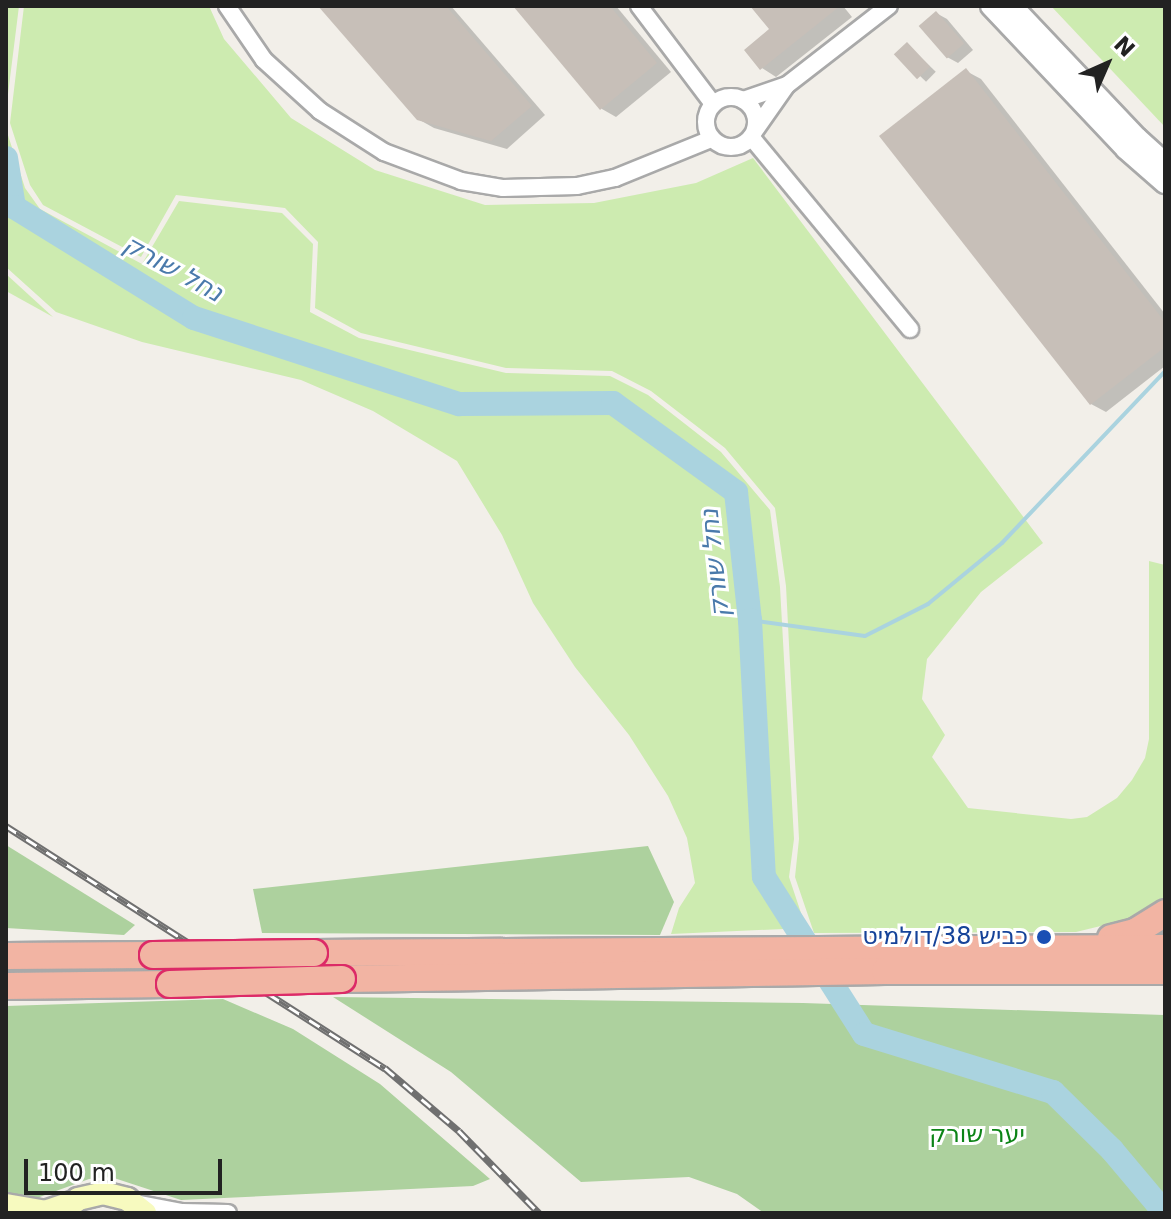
<!DOCTYPE html>
<html>
<head>
<meta charset="utf-8">
<style>
	body { margin:0 }
	#map { position:relative; width:1171px; height:1219px; overflow:hidden; background:#f2efe9; font-family:"DejaVu Sans",Heebo,sans-serif }
	div>[style] { position:absolute }
	[style*='--x'] { left:calc(var(--x)*1px); top:calc(var(--y)*1px); width:calc(var(--w)*1px); rotate:calc(var(--a)*1deg) }
	.grass>* { inset:0; background:#cdebb0 }
	.forest>* { inset:0; background:#add19e }
	.shadow>* { inset:0; background:#0003; transform-origin:0 0 }
	.stream>* { height:4px; margin:-2px; padding:0 2px; transform-origin:2px; border-radius:2px; background:#aad3df }
	.river>* { height:24px; margin:-12px; padding:0 12px; transform-origin:12px; border-radius:12px; background:#aad3df }
	.building>* { inset:0; background:#c7bfb8; transform-origin:0 0 }
	.roads { filter:drop-shadow(2px 0 #a9a9a9) drop-shadow(-2px 0 #a9a9a9) drop-shadow(0 2px #a9a9a9) drop-shadow(0 -2px #a9a9a9) }
	.minor>* { height:16px; margin:-8px; padding:0 8px; transform-origin:8px; border-radius:8px; background:#fff }
	.minor>.ring { margin:-8px; padding:0; box-sizing:content-box; background:none; border:16px solid #fff; border-radius:50% }
	.tertiary>* { height:20px; margin:-10px; padding:0 10px; transform-origin:10px; border-radius:10px; background:#fff }
	.secondary>* { height:22px; margin:-11px; padding:0 11px; transform-origin:11px; border-radius:11px; background:#f7fabf }
	.trunk>* { height:26px; margin:-13px; padding:0 13px; transform-origin:13px; border-radius:13px; background:#f2b4a3 }
	.rail>* { height:7px; margin-top:-3.5px; transform-origin:0; background:repeating-linear-gradient(90deg,#fff 0 12px,#707070 0 24px); box-sizing:border-box; border-block:2px solid #707070 }
	.bridges { filter:drop-shadow(2px 0 #dc2a67) drop-shadow(-2px 0 #dc2a67) drop-shadow(0 2px #dc2a67) drop-shadow(0 -2px #dc2a67) }
	.trunk-bridge>* { height:26px; margin:-13px; padding:0 13px; transform-origin:13px; border-radius:13px; background:#f2b4a3 }
	.dots>* { width:22px; height:22px; translate:-50% -50%; box-sizing:border-box; border:4px solid #fff; border-radius:50% }
	span { translate:-50% -50%; white-space:nowrap; text-align:center; line-height:1.15; -webkit-text-stroke:6px #fff; paint-order:stroke }
	.transit-label { font-size:24px; color:#164399 }
	.right { translate:-100% -50%; text-align:right }
	.park-label { font-size:24px; color:#0c8416 }
	.water-label { font-size:26px; color:#4a7aab; font-style:italic }
	.frame { position:absolute; inset:0; border:8px solid #222; pointer-events:none }
	.north { position:absolute; left:1067px; top:24px; width:80px; height:80px; -webkit-text-stroke:6px #fff; paint-order:stroke; rotate:45deg; font-size:22px; font-weight:700; line-height:32px; text-align:center; color:#222 }
	.north::after { content:''; display:block; margin:auto; width:28px; height:36px; background:#222; clip-path:polygon(50% 0,100% 100%,50% 72%,0 100%) }
	.scale { position:absolute; left:24px; top:1159px; width:198px; height:36px; box-sizing:border-box; border:4px solid #222; border-top:0; padding-left:10px; font-size:24px; line-height:28px; white-space:nowrap; color:#222; -webkit-text-stroke:6px #fff; paint-order:stroke }
</style>
</head>
<body>
<div id="map">
	<div class="grass">
		<div style="clip-path:polygon(6px 6px,19px 6px,6px 110px)"></div>
		<div style="clip-path:polygon(24px 6px,209px 6px,224px 39px,291px 118px,375px 170px,485px 205px,594px 203px,696px 183px,753px 158px,1043px 543px,981px 592px,927px 659px,922px 699px,945px 735px,932px 757px,968px 808px,1071px 819px,1087px 817px,1117px 798px,1132px 780px,1145px 758px,1149px 739px,1149px 561px,1165px 565px,1165px 899px,1146px 915px,1076px 932px,814px 933px,795px 877px,799px 839px,786px 586px,775px 508px,725px 448px,651px 391px,612px 371px,506px 368px,361px 333px,315px 308px,318px 242px,285px 208px,176px 195px,141px 257px,43px 205px,30px 185px,10px 123px)"></div>
		<div style="clip-path:polygon(1051px 6px,1165px 6px,1165px 127px)"></div>
		<div style="clip-path:polygon(6px 129px,25px 188px,40px 209px,142px 264px,179px 201px,282px 213px,313px 244px,310px 312px,359px 338px,506px 373px,610px 376px,648px 395px,721px 452px,770px 510px,780px 587px,794px 839px,789px 877px,806px 928px,671px 934px,679px 908px,695px 883px,687px 838px,668px 796px,629px 735px,575px 667px,533px 603px,502px 535px,457px 461px,373px 411px,301px 380px,142px 342px,56px 312px,6px 267px)"></div>
		<div style="clip-path:polygon(6px 274px,53px 317px,6px 291px)"></div>
	</div>
	<div class="forest">
		<div style="clip-path:polygon(6px 845px,135px 925px,124px 935px,6px 928px)"></div>
		<div style="clip-path:polygon(648px 846px,674px 902px,660px 935px,262px 933px,253px 889px)"></div>
		<div style="clip-path:polygon(333px 997px,803px 1003px,1164px 1015px,1165px 1213px,764px 1213px,737px 1194px,689px 1177px,581px 1182px,451px 1072px)"></div>
		<div style="clip-path:polygon(223px 999px,293px 1029px,380px 1084px,490px 1179px,473px 1186px,181px 1200px,111px 1177px,89px 1179px,34px 1199px,6px 1193px,6px 1006px)"></div>
	</div>
	<div class="shadow">
		<div style="clip-path:polygon(322px 6px,451px 6px,545px 115px,507px 149px,434px 128px,418px 119px)"></div>
		<div style="clip-path:polygon(516px 6px,616px 6px,671px 72px,616px 117px,602px 109px)"></div>
		<div style="clip-path:polygon(753px 6px,843px 6px,852px 17px,776px 77px,762px 68px,772px 30px)"></div>
		<div style="clip-path:polygon(936px 13px,947px 19px,973px 50px,958px 63px,947px 57px)"></div>
		<div style="left:907px;top:44px;width:40px;height:14px;rotate:44deg"></div>
		<div style="clip-path:polygon(966px 71px,981px 79px,1165px 314px,1165px 366px,1106px 412px,1091px 404px)"></div>
	</div>
	<div class="stream">
		<div style="--x:750;--y:620;--w:116;--a:7.9"></div>
		<div style="--x:865;--y:636;--w:71;--a:-26.9"></div>
		<div style="--x:928;--y:604;--w:96;--a:-39.5"></div>
		<div style="--x:1002;--y:543;--w:237;--a:-46.5"></div>
		<div style="--x:1162;--y:1208;--w:3;--a:-18"></div>
	</div>
	<div class="river">
		<div style="--x:6;--y:158;--w:50;--a:80.7"></div>
		<div style="--x:14;--y:207;--w:211;--a:31.7"></div>
		<div style="--x:194;--y:318;--w:279;--a:18"></div>
		<div style="--x:459;--y:404;--w:154;--a:-0.4"></div>
		<div style="--x:613;--y:403;--w:152;--a:35.9"></div>
		<div style="--x:736;--y:492;--w:129;--a:83.8"></div>
		<div style="--x:750;--y:620;--w:257;--a:86.9"></div>
		<div style="--x:764;--y:877;--w:186;--a:57.5"></div>
		<div style="--x:864;--y:1034;--w:198;--a:17.1"></div>
		<div style="--x:1053;--y:1092;--w:83;--a:44.5"></div>
		<div style="--x:1112;--y:1150;--w:82;--a:49.9"></div>
	</div>
	<div class="building">
		<div style="clip-path:polygon(318px 6px,446px 6px,532px 106px,491px 141px,417px 120px)"></div>
		<div style="clip-path:polygon(513px 6px,610px 6px,657px 63px,600px 110px)"></div>
		<div style="clip-path:polygon(750px 6px,840px 6px,760px 70px,744px 50px,769px 29px)"></div>
		<div style="left:936px;top:11px;width:43px;height:23px;rotate:49deg"></div>
		<div style="left:907px;top:42px;width:34px;height:18px;rotate:47deg"></div>
		<div style="clip-path:polygon(966px 68px,1165px 322px,1165px 347px,1090px 405px,879px 136px)"></div>
	</div>
	<div class="roads">
		<div class="minor">
			<div style="--x:227;--y:6;--w:65;--a:55.6"></div>
			<div style="--x:264;--y:60;--w:76;--a:42.3"></div>
			<div style="--x:320;--y:111;--w:76;--a:32.6"></div>
			<div style="--x:384;--y:152;--w:82;--a:20.6"></div>
			<div style="--x:461;--y:181;--w:43;--a:9.5"></div>
			<div style="--x:503;--y:188;--w:74;--a:-1.5"></div>
			<div style="--x:577;--y:186;--w:39;--a:-12"></div>
			<div style="--x:615;--y:178;--w:104;--a:-22.1"></div>
			<div style="--x:639;--y:6;--w:123;--a:52.9"></div>
			<div class="ring" style="left:706px;top:97px;width:34px;height:34px"></div>
			<div style="--x:743;--y:100;--w:46;--a:-18.8"></div>
			<div style="--x:787;--y:85;--w:129;--a:-37.8"></div>
			<div style="--x:756;--y:129;--w:52;--a:-55.1"></div>
			<div style="--x:752;--y:138;--w:248;--a:50.4"></div>
			<div style="--x:135;--y:1203;--w:48;--a:10.8"></div>
			<div style="--x:182;--y:1212;--w:46;--a:1.2"></div>
		</div>
		<div class="tertiary">
			<div style="--x:991;--y:6;--w:197;--a:46.6"></div>
			<div style="--x:1126;--y:149;--w:52;--a:41.1"></div>
			<div style="--x:1012;--y:6;--w:182;--a:46.6"></div>
			<div style="--x:1137;--y:138;--w:38;--a:42"></div>
		</div>
		<div class="secondary">
			<div style="--x:6;--y:1205;--w:40;--a:10"></div>
			<div style="--x:45;--y:1212;--w:28;--a:-19"></div>
			<div style="--x:61;--y:1213;--w:22;--a:-39"></div>
			<div style="--x:78;--y:1199;--w:26;--a:-13"></div>
			<div style="--x:103;--y:1193;--w:25;--a:14"></div>
			<div style="--x:127;--y:1199;--w:23;--a:38"></div>
		</div>
		<div class="trunk">
			<div style="--x:1111;--y:938;--w:25;--a:-14"></div>
			<div style="--x:1135;--y:932;--w:36;--a:-32"></div>
			<div style="--x:314;--y:953;--w:851;--a:-0.34"></div>
			<div style="--x:6;--y:956;--w:147;--a:-0.4"></div>
			<div style="--x:342;--y:979;--w:543;--a:-0.84"></div>
			<div style="--x:885;--y:971;--w:280;--a:0"></div>
			<div style="--x:6;--y:986;--w:164;--a:-0.7"></div>
		</div>
	</div>
	<div class="rail">
		<div style="--x:6;--y:826;--w:450;--a:32.6"></div>
		<div style="--x:385;--y:1068;--w:97;--a:40.4"></div>
		<div style="--x:459;--y:1131;--w:115;--a:45.7"></div>
	</div>
	<div class="bridges">
		<div class="trunk-bridge">
			<div style="--x:153;--y:955;--w:161;--a:-0.7"></div>
			<div style="--x:170;--y:984;--w:172;--a:-1.7"></div>
		</div>
	</div>
	<div class="dots">
		<div style="left:1044px;top:937px;background:#1a4fb4"></div>
	</div>
	<div class="transit-label">
		<span class="right" style="left:1028px;top:937px">כביש 38/דולמיט</span>
	</div>
	<div class="park-label">
		<span style="left:977px;top:1135px">יער שורק</span>
	</div>
	<div class="water-label">
		<span style="left:173px;top:269px;rotate:29deg">נחל שורק</span>
		<span style="left:715px;top:563px;rotate:-96deg">נחל שורק</span>
	</div>
	<div class="frame"></div>
	<div class="north">N</div>
	<div class="scale">100 m</div>
</div>
</body>
</html>
